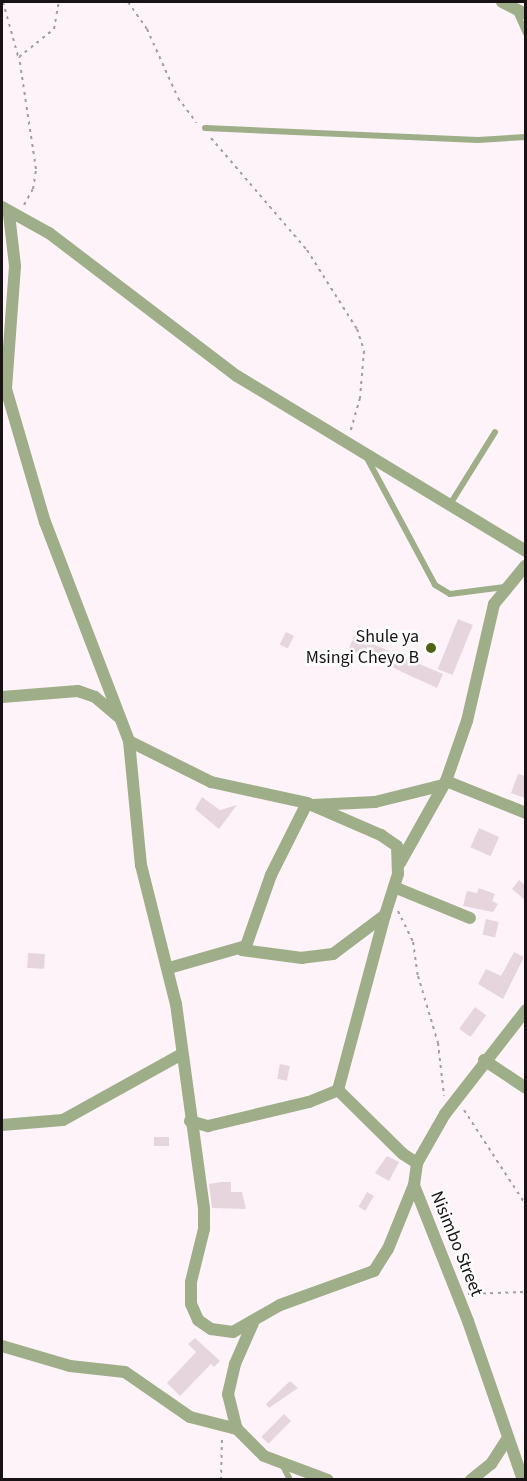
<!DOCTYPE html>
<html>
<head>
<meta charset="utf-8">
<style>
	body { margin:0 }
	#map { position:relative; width:527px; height:1481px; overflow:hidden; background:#fef3f8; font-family:"Source Sans 3",sans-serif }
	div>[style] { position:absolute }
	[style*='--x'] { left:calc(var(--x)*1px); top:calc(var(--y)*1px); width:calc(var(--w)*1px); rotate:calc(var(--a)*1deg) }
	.building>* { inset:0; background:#e7d5dd; transform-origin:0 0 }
	.path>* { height:2px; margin-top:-1px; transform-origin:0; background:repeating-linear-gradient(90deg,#a69da1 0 3px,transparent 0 7.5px) }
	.lane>* { height:6px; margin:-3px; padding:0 3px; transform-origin:3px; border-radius:3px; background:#9eae88 }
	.street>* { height:12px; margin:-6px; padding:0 6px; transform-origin:6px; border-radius:6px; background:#9eae88 }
	.dots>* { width:16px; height:16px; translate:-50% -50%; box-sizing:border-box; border:3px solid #fff; border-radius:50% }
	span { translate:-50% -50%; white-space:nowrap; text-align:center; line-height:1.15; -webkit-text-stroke:5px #fff; paint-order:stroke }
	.poi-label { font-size:18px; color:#181215 }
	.right { translate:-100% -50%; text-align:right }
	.street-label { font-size:18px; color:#181215 }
	.frame { position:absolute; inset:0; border:3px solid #181215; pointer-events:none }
</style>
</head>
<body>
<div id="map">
	<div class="building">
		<div style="left:458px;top:619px;width:16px;height:54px;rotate:22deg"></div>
		<div style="left:286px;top:632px;width:9px;height:14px;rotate:27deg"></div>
		<div style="clip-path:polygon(354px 636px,443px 674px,437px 688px,361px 653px,348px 651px)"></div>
		<div style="clip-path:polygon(518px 774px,525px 776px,525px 798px,511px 793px)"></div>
		<div style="clip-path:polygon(202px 797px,220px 810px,237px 805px,219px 829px,195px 809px)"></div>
		<div style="left:479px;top:828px;width:22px;height:21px;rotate:24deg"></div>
		<div style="clip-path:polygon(519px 880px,525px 885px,525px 900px,512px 889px)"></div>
		<div style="clip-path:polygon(479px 888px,495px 894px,492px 901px,498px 904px,493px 912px,463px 906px,467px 891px,477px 893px)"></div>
		<div style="left:486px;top:919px;width:13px;height:16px;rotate:13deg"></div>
		<div style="clip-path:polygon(514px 952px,524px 957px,503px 999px,478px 984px,486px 969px,501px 976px)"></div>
		<div style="left:28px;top:953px;width:17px;height:15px;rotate:3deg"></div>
		<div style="left:475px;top:1007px;width:14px;height:27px;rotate:36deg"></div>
		<div style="left:280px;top:1064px;width:10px;height:15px;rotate:11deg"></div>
		<div style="left:154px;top:1137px;width:15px;height:9px"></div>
		<div style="clip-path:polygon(387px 1156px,399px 1162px,389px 1181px,375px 1173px)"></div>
		<div style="clip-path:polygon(221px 1182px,231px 1182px,231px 1192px,242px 1192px,246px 1209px,212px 1208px,209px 1184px)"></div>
		<div style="left:367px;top:1192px;width:8px;height:17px;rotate:30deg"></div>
		<div style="clip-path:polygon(195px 1338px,220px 1361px,214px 1367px,211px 1364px,180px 1396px,167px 1383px,196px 1352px,188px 1344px)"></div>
		<div style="clip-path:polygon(290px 1381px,298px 1388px,269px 1408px,266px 1404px)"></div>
		<div style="left:284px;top:1414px;width:10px;height:32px;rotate:45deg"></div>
	</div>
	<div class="path">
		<div style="--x:3;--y:2;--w:56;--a:74.5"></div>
		<div style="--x:128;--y:2;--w:33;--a:55"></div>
		<div style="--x:147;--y:29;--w:76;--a:65.8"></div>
		<div style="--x:178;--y:98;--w:31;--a:53"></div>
		<div style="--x:211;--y:138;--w:148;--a:49.4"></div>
		<div style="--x:307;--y:250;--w:93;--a:57.7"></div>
		<div style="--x:357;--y:329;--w:23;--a:72"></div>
		<div style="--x:364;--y:351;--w:47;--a:94.9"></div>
		<div style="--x:360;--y:398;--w:35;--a:106"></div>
		<div style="--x:24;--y:205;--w:18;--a:-61"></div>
		<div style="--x:33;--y:189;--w:20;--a:-81"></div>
		<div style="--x:36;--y:169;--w:113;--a:-98.6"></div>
		<div style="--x:19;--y:57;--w:45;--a:-38.7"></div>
		<div style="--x:54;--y:29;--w:27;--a:-80"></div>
		<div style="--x:398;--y:911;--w:34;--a:64"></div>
		<div style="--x:413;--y:942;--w:34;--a:82"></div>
		<div style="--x:418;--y:976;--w:70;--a:73.4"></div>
		<div style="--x:438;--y:1043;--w:53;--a:83.5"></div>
		<div style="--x:464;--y:1110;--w:113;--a:56.9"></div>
		<div style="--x:468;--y:1294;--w:58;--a:-2"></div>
		<div style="--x:221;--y:1480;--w:44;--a:-88.7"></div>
	</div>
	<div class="lane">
		<div style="--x:516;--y:11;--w:24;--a:66"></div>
		<div style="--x:205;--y:128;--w:273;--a:2.5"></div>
		<div style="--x:478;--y:140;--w:48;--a:-3.6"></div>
		<div style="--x:367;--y:458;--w:144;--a:61.8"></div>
		<div style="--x:435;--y:585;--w:17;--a:31"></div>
		<div style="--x:450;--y:594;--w:55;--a:-7.3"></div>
		<div style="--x:449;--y:506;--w:87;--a:-58.1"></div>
		<div style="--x:282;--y:1464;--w:18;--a:63"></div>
	</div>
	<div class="street">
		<div style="--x:502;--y:2;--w:27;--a:27"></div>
		<div style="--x:2;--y:207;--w:54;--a:29"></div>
		<div style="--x:49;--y:233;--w:236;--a:37.3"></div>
		<div style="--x:237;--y:376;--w:338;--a:31.2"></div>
		<div style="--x:9;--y:214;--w:52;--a:83.4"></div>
		<div style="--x:15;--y:266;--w:123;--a:94.2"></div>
		<div style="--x:6;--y:389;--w:139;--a:73.7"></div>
		<div style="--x:45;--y:522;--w:235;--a:69"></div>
		<div style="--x:129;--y:741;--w:125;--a:84.5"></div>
		<div style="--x:141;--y:865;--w:143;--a:75.9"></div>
		<div style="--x:176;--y:1004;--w:207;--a:82.2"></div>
		<div style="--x:204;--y:1209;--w:20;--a:90"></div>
		<div style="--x:204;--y:1229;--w:55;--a:103.8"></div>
		<div style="--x:191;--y:1282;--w:22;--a:90"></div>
		<div style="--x:191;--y:1304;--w:17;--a:66"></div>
		<div style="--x:198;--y:1320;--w:16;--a:35"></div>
		<div style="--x:211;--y:1329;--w:22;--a:8"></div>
		<div style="--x:233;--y:1332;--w:54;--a:-29.9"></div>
		<div style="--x:280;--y:1305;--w:100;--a:-19.9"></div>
		<div style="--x:374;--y:1271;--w:26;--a:-58"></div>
		<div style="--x:388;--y:1249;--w:69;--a:-67.9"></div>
		<div style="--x:2;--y:697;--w:76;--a:-4.5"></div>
		<div style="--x:78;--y:691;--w:18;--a:19"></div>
		<div style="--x:95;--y:697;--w:30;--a:40"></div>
		<div style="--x:129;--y:741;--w:92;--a:26.6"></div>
		<div style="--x:211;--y:782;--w:98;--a:12.3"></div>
		<div style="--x:307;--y:803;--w:81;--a:23.4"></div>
		<div style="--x:381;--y:835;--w:19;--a:35"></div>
		<div style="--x:397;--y:846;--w:28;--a:88"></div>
		<div style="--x:398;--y:874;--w:43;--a:107.6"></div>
		<div style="--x:385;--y:915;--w:65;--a:143.1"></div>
		<div style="--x:333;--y:954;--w:31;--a:173"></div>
		<div style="--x:302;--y:958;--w:61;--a:-172.4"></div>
		<div style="--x:446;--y:781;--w:86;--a:21.8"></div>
		<div style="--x:313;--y:805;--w:62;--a:-2.8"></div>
		<div style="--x:375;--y:802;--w:70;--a:-14"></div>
		<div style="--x:400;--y:863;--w:94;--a:-60.7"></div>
		<div style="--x:446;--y:781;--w:64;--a:-70.7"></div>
		<div style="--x:467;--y:721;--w:120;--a:-77"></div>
		<div style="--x:494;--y:604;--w:50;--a:-50.6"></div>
		<div style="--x:394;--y:887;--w:82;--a:22.2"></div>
		<div style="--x:169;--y:968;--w:80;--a:-15.9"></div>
		<div style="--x:246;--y:946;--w:75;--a:-70.6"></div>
		<div style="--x:271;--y:875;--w:80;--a:-63.4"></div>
		<div style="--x:484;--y:1060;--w:50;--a:33.7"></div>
		<div style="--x:338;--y:1090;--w:91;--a:44.6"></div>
		<div style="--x:403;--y:1154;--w:17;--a:33"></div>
		<div style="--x:190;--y:1121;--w:19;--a:16"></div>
		<div style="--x:208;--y:1126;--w:104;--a:-13.4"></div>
		<div style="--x:309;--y:1102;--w:31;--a:-22"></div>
		<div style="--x:338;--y:1090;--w:181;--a:-75"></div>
		<div style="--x:2;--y:1125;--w:61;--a:-4.7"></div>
		<div style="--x:63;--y:1120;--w:136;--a:-29"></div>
		<div style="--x:253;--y:1323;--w:45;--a:113.7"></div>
		<div style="--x:235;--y:1364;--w:31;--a:103"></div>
		<div style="--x:228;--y:1394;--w:36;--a:76"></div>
		<div style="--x:237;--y:1429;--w:38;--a:45"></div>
		<div style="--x:264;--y:1456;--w:68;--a:20.6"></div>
		<div style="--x:2;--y:1346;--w:71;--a:16.4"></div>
		<div style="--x:70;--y:1366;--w:55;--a:6.2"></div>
		<div style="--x:125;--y:1372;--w:79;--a:34.7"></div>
		<div style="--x:190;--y:1417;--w:49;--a:14.3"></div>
		<div style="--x:471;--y:1480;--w:26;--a:-39"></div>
		<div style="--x:491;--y:1464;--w:30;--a:-57"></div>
		<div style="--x:523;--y:1480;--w:168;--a:-109.1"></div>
		<div style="--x:468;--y:1321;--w:146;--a:-111.7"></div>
		<div style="--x:414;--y:1185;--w:22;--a:-82"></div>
		<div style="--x:417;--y:1163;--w:56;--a:-60.3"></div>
		<div style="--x:445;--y:1114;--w:132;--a:-52.1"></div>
	</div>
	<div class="dots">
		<div style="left:431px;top:648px;background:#4b6515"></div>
	</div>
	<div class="poi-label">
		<span class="right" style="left:419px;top:648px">Shule ya<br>Msingi Cheyo B</span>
	</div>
	<div class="street-label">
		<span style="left:456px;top:1244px;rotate:68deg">Nisimbo Street</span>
	</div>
	<div class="frame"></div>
</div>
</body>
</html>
